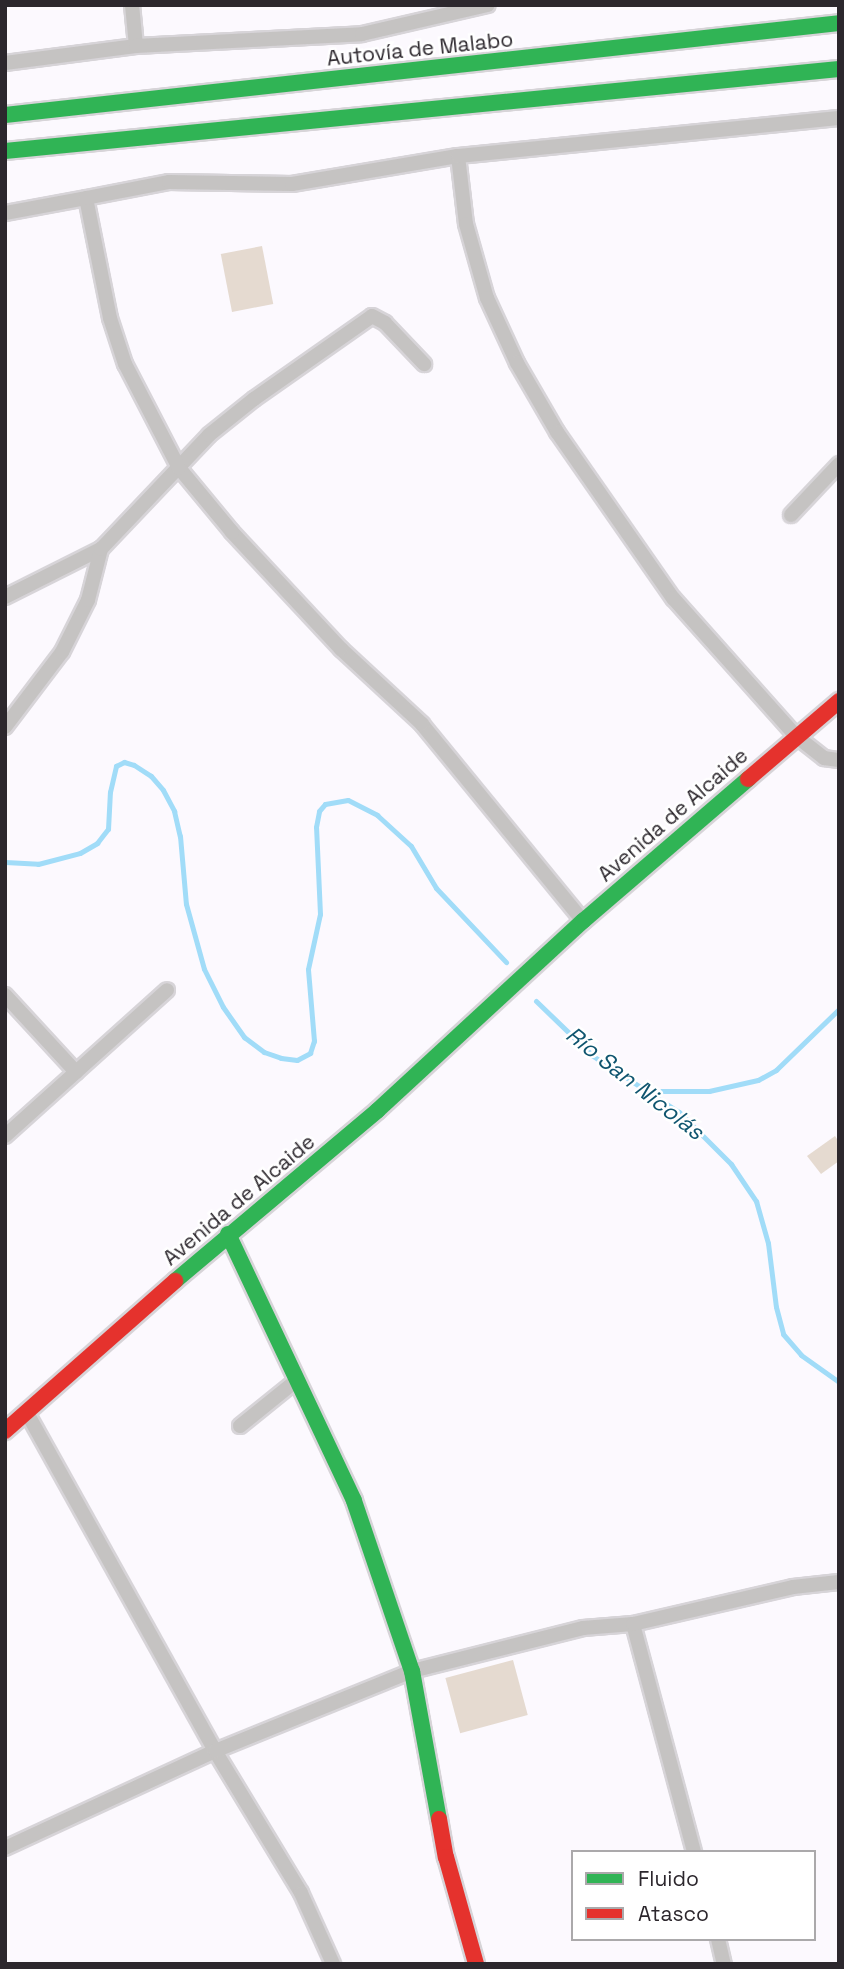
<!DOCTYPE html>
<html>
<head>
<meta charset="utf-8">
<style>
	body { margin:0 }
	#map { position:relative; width:844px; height:1969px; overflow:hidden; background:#fcf9fe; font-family:"Space Grotesk",sans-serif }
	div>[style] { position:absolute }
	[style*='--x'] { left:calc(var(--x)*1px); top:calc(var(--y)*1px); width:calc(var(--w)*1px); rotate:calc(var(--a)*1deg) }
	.stream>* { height:5px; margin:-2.5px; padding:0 2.5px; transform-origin:2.5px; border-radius:2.5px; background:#a1dcf8 }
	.building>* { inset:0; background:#e5dad0; transform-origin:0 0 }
	.roads { filter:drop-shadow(2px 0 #d7d4d8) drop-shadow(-2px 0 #d7d4d8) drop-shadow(0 2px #d7d4d8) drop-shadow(0 -2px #d7d4d8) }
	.street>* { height:14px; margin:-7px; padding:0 7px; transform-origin:7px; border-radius:7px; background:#c5c3c2 }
	.fast>* { height:16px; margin:-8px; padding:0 8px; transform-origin:8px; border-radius:8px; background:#30b455 }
	.jam>* { height:16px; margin:-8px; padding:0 8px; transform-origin:8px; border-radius:8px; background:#e5322d }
	span { translate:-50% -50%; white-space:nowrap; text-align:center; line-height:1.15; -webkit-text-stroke:5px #fff; paint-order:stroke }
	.street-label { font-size:21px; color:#2c272d }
	.water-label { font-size:23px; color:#0f556f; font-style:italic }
	.frame { position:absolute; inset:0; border:7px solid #2c272d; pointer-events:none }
	.legend { position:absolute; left:571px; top:1850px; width:245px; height:91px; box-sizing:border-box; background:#fff; border:2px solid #aba9ab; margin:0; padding:9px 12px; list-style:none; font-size:21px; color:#2c272d }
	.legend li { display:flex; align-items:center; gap:14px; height:35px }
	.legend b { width:35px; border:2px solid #aba9ab }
</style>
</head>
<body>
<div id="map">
	<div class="stream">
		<div style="--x:5;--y:862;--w:33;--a:3"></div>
		<div style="--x:38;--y:864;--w:43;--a:-14.7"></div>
		<div style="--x:80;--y:853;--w:20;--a:-30"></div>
		<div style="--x:97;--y:843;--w:18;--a:-52"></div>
		<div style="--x:108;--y:829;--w:37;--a:-87"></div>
		<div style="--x:110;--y:792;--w:27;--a:-77"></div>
		<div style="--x:116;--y:766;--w:9;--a:-27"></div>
		<div style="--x:124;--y:762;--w:10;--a:17"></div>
		<div style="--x:134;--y:765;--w:20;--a:33"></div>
		<div style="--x:151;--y:776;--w:18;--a:49"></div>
		<div style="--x:163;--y:790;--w:24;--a:62"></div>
		<div style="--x:174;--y:811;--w:26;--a:77"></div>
		<div style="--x:180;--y:836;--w:68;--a:85"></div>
		<div style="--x:186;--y:904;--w:67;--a:74.5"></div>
		<div style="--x:204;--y:969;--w:42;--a:63.4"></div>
		<div style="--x:223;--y:1007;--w:37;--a:55"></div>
		<div style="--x:244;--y:1037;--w:25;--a:37"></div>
		<div style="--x:264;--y:1052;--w:18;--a:19"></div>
		<div style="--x:281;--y:1058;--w:16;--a:7"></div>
		<div style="--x:297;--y:1060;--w:15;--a:-28"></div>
		<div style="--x:310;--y:1053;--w:13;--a:-72"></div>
		<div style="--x:314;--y:1041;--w:72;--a:-94.8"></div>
		<div style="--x:308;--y:969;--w:56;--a:-77.7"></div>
		<div style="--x:320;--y:914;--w:87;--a:-92.6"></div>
		<div style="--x:316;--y:827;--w:16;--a:-79"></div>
		<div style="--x:319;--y:811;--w:9;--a:-49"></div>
		<div style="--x:325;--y:804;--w:23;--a:-10"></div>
		<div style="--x:348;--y:800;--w:33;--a:27"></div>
		<div style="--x:377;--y:815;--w:46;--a:42.4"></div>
		<div style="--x:411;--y:846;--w:49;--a:59.2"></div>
		<div style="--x:436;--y:888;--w:102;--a:46.6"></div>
		<div style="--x:536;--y:1001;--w:79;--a:44"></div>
		<div style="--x:593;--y:1056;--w:103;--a:33.1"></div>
		<div style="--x:679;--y:1112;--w:74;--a:45"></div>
		<div style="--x:731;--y:1164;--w:45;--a:56"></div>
		<div style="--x:756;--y:1201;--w:44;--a:74.1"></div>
		<div style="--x:768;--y:1243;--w:64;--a:82.9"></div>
		<div style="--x:776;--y:1307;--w:28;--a:75"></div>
		<div style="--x:783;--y:1334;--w:28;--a:49"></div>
		<div style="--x:801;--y:1355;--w:47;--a:35.4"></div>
		<div style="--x:653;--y:1091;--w:56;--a:0"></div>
		<div style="--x:709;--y:1091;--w:50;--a:-12.7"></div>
		<div style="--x:758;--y:1080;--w:21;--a:-29"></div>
		<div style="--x:776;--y:1070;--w:88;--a:-44.1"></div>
	</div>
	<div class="building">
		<div style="left:262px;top:246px;width:59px;height:42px;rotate:79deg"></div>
		<div style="clip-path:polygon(835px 1136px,839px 1142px,839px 1161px,821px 1174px,807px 1156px)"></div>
		<div style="left:513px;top:1660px;width:57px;height:70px;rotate:75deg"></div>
	</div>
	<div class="roads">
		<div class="street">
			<div style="--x:132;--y:5;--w:41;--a:84.4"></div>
			<div style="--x:5;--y:63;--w:132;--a:-7.4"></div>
			<div style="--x:136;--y:46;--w:226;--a:-3"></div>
			<div style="--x:362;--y:34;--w:129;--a:-13"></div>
			<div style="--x:458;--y:156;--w:68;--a:83.3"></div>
			<div style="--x:466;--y:224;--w:77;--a:74.2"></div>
			<div style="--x:487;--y:298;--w:72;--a:65.2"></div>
			<div style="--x:517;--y:363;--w:80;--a:59.9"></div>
			<div style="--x:557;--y:432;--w:203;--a:55.1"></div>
			<div style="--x:673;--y:598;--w:185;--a:48.3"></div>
			<div style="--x:796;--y:736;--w:36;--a:38"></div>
			<div style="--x:824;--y:758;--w:15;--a:8"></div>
			<div style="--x:5;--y:213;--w:82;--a:-10.5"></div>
			<div style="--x:791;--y:515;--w:70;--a:-46.7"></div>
			<div style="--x:5;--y:597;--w:107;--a:-26.6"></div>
			<div style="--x:5;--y:727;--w:94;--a:-52.8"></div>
			<div style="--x:62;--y:652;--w:58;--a:-63.4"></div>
			<div style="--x:88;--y:600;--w:53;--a:-75.7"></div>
			<div style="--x:101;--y:549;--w:157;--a:-46.5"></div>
			<div style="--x:209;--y:435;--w:58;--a:-38.7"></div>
			<div style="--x:254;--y:399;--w:144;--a:-35.1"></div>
			<div style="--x:372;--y:316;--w:15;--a:28"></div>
			<div style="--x:385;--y:323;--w:57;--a:46.4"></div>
			<div style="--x:583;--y:921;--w:254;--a:-129.3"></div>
			<div style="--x:422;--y:724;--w:110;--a:-137.2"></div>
			<div style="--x:341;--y:649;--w:160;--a:-133"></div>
			<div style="--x:232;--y:532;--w:83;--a:-129.6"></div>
			<div style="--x:179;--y:468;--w:117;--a:-117.4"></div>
			<div style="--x:125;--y:364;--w:48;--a:-108.1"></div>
			<div style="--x:110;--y:318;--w:122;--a:-101.3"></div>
			<div style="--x:86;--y:198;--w:85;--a:-10.9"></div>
			<div style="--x:169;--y:182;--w:123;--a:0.9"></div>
			<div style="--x:292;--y:184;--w:168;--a:-9.6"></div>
			<div style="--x:458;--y:156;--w:383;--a:-5.7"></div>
			<div style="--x:5;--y:995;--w:105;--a:47.3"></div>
			<div style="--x:5;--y:1136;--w:218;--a:-42"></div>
			<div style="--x:27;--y:1413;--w:387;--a:60.9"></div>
			<div style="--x:215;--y:1751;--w:166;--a:58.8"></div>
			<div style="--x:301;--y:1893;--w:78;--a:65.7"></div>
			<div style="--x:240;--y:1426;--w:73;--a:-38.9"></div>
			<div style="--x:633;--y:1624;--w:236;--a:75"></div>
			<div style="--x:5;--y:1848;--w:231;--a:-24.8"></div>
			<div style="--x:215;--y:1751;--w:213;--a:-22.1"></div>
			<div style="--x:412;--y:1671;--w:176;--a:-14.1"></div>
			<div style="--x:583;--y:1628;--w:50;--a:-4.6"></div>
			<div style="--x:633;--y:1624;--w:164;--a:-13"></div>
			<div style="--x:793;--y:1587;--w:46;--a:-6.2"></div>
			<div style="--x:718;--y:1939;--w:26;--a:77"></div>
		</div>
		<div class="fast">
			<div style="--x:5;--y:115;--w:839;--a:-6.29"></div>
			<div style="--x:5;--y:151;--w:838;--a:-5.62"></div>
			<div style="--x:228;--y:1234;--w:295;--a:64.7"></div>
			<div style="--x:354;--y:1501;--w:180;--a:71.2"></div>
			<div style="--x:412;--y:1671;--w:150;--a:79.7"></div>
			<div style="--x:175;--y:1281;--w:265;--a:-40.1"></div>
			<div style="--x:378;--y:1110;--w:279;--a:-42.7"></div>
			<div style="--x:583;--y:921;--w:218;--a:-40.7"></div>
		</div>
		<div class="jam">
			<div style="--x:748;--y:779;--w:120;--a:-40.6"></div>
			<div style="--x:5;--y:1431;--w:227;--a:-41.4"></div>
			<div style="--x:439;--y:1819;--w:39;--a:80"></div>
			<div style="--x:446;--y:1857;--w:111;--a:74.3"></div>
		</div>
	</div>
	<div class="street-label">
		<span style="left:420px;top:49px;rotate:-6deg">Autovía de Malabo</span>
		<span style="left:673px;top:815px;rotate:-41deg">Avenida de Alcaide</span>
		<span style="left:239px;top:1200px;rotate:-40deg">Avenida de Alcaide</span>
	</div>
	<div class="water-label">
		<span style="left:635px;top:1083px;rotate:38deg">Río San Nicolás</span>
	</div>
	<div class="frame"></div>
	<ul class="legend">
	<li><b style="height:9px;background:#30b455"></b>Fluido</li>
	<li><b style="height:9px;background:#e5322d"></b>Atasco</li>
	</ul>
</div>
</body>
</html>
